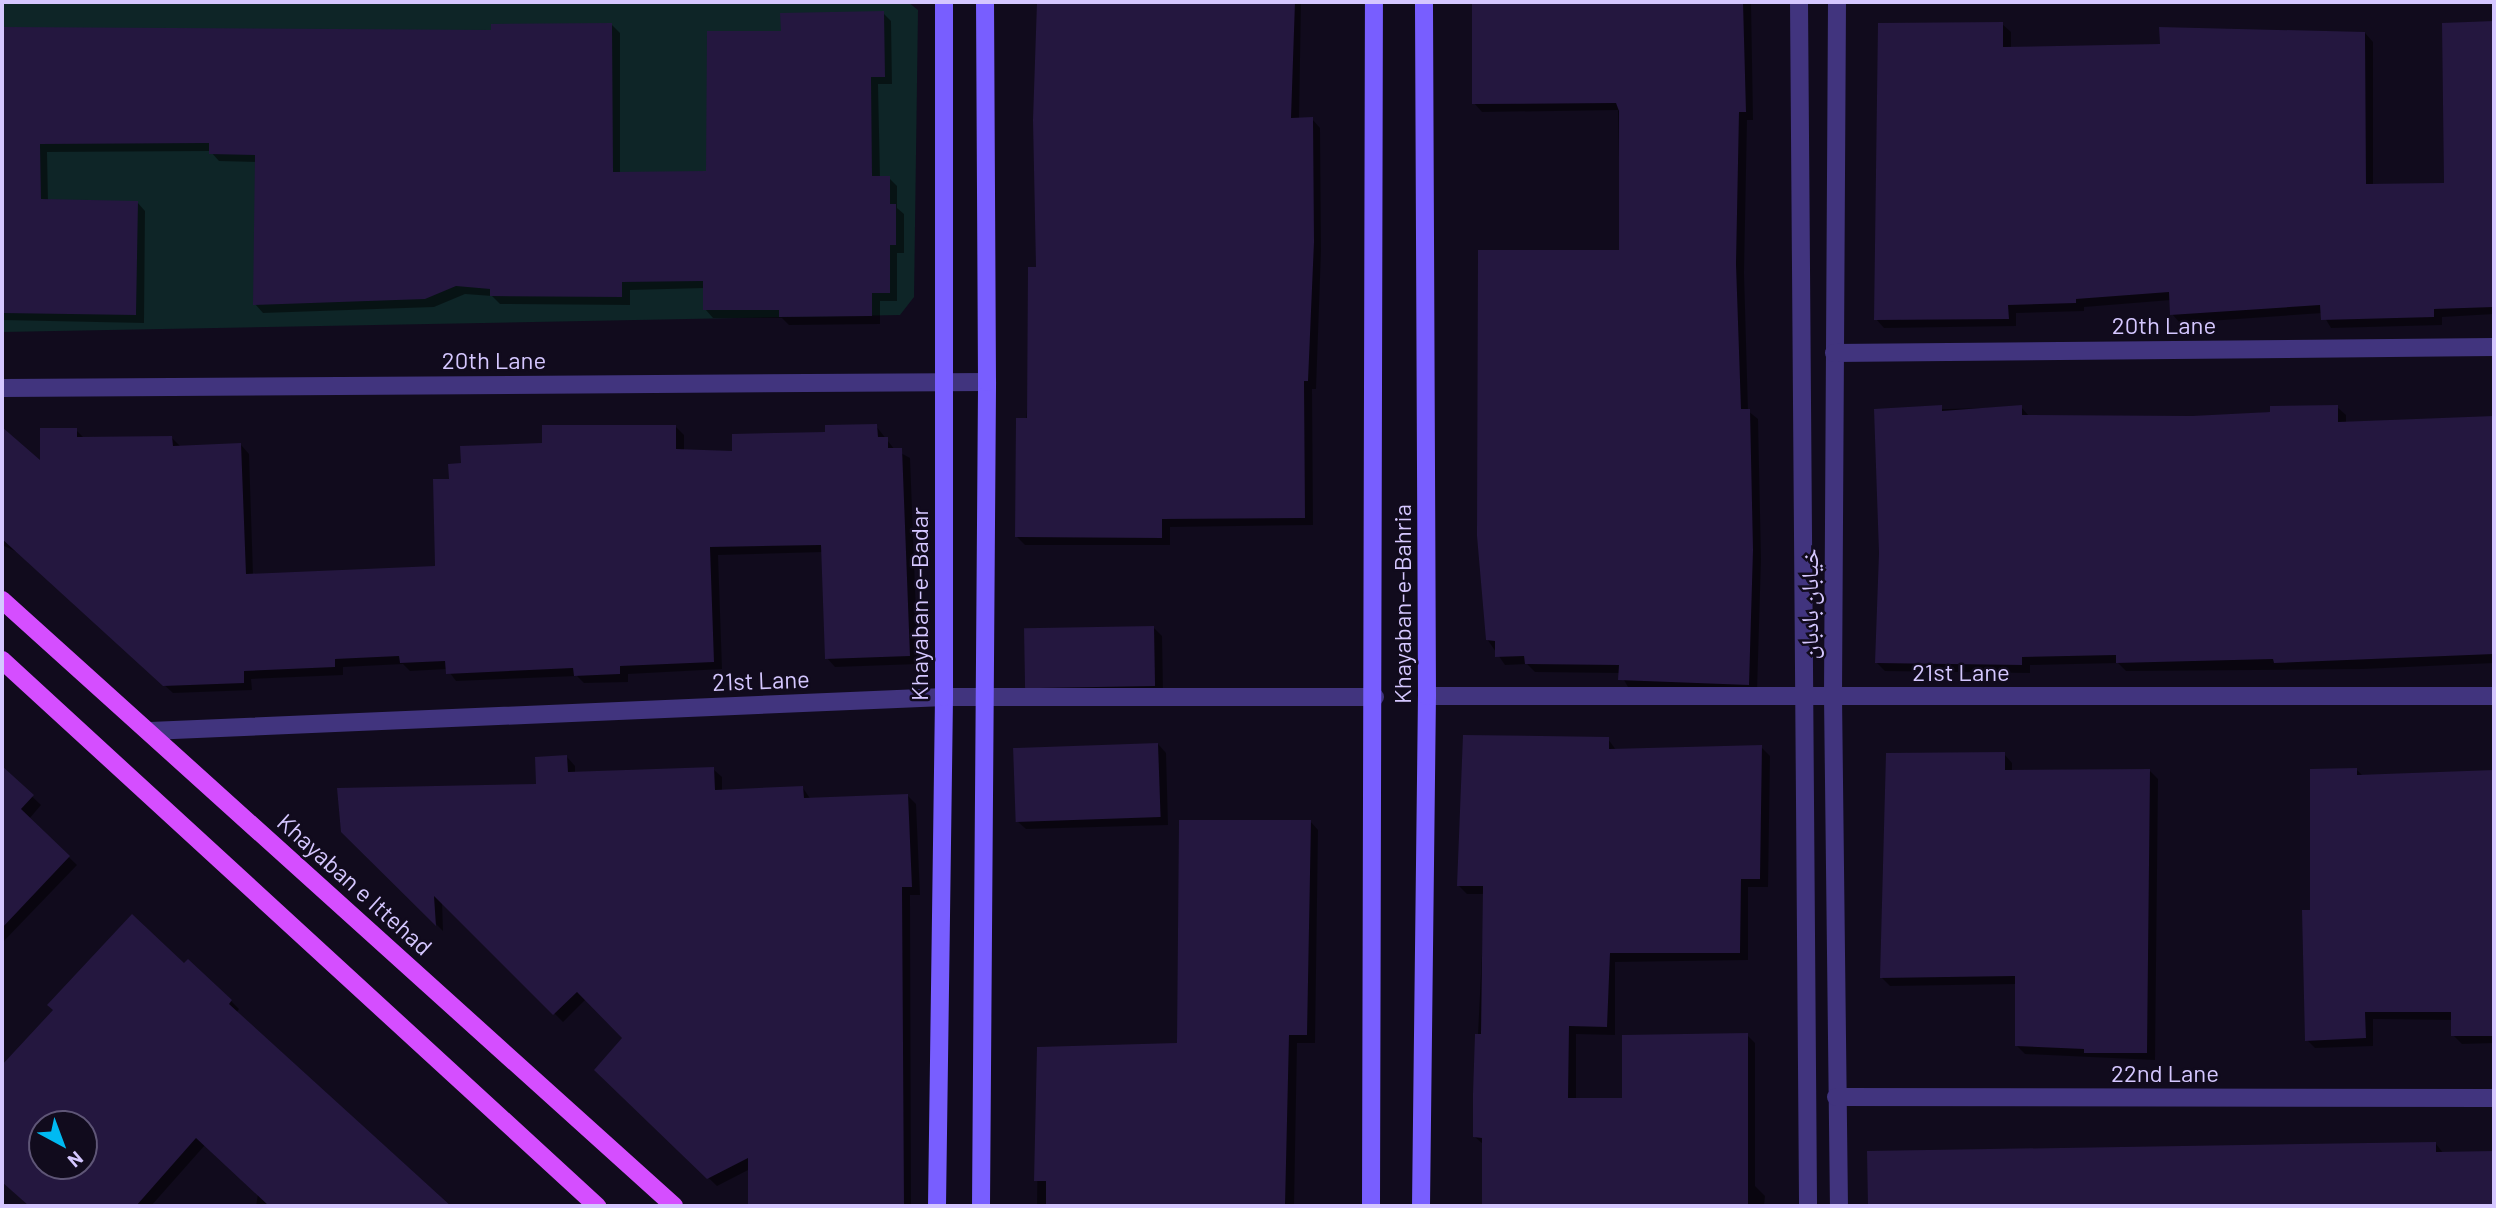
<!DOCTYPE html>
<html>
<head>
<meta charset="utf-8">
<style>
	body { margin:0 }
	#map { position:relative; width:2496px; height:1208px; overflow:hidden; background:#110b1d; font-family:Barlow,"Noto Naskh Arabic",sans-serif }
	div>[style] { position:absolute }
	[style*='--x'] { left:calc(var(--x)*1px); top:calc(var(--y)*1px); width:calc(var(--w)*1px); rotate:calc(var(--a)*1deg) }
	.green>* { inset:0; background:#0e2527 }
	.shadow>* { inset:0; background:#0007 }
	.building>* { inset:0; background:#24173f; transform-origin:0 0 }
	.minor>* { height:18px; margin:-9px; padding:0 9px; transform-origin:9px; border-radius:9px; background:#41347e }
	.secondary>* { height:18px; margin:-9px; padding:0 9px; transform-origin:9px; border-radius:9px; background:#785eff }
	.primary>* { height:18px; margin:-9px; padding:0 9px; transform-origin:9px; border-radius:9px; background:#d54eff }
	span { translate:-50% -50%; white-space:nowrap; text-align:center; line-height:1.15; -webkit-text-stroke:5px #110b1d; paint-order:stroke }
	.street-label { font-size:24px; color:#d5c7ff }
	.frame { position:absolute; inset:0; border:4px solid #d5c7ff; pointer-events:none }
	.north { position:absolute; left:28px; top:1110px; width:70px; height:70px; box-sizing:border-box; background:#110b1d; border:2px solid #5f5677; border-radius:50%; rotate:139deg; font-size:19px; font-weight:700; line-height:28px; text-align:center; color:#d5c7ff }
	.north::after { content:''; display:block; margin:auto; width:24px; height:32px; background:#00baf2; clip-path:polygon(50% 0,100% 100%,50% 72%,0 100%) }
</style>
</head>
<body>
<div id="map">
	<div class="green">
		<div style="clip-path:polygon(2px 2px,908px 2px,918px 10px,914px 297px,900px 315px,2px 332px)"></div>
	</div>
	<div class="shadow">
		<div style="clip-path:polygon(1038px 2px,1301px 2px,1299px 119px,1312px 119px,1320px 128px,1321px 251px,1316px 389px,1312px 389px,1313px 525px,1170px 527px,1170px 545px,1025px 545px,1017px 537px,1038px 269px)"></div>
		<div style="clip-path:polygon(1474px 2px,1751px 2px,1753px 120px,1747px 120px,1744px 273px,1748px 411px,1758px 419px,1761px 559px,1757px 692px,1628px 687px,1620px 673px,1535px 672px,1527px 664px,1505px 665px,1487px 639px,1621px 252px,1618px 110px,1482px 112px,1474px 103px)"></div>
		<div style="clip-path:polygon(883px 13px,891px 21px,892px 84px,878px 84px,880px 178px,889px 178px,897px 186px,897px 208px,904px 214px,904px 253px,897px 253px,897px 301px,880px 301px,880px 324px,789px 325px,782px 318px,713px 318px,705px 309px,705px 288px,630px 290px,630px 305px,500px 304px,492px 296px,465px 294px,434px 307px,263px 313px,255px 304px,256px 162px,219px 161px,210px 151px,47px 152px,48px 201px,137px 202px,145px 211px,144px 323px,2px 320px,2px 29px,493px 32px,612px 25px,620px 33px,620px 173px,708px 173px,782px 33px)"></div>
		<div style="clip-path:polygon(2494px 23px,2494px 314px,2442px 317px,2442px 325px,2331px 328px,2322px 313px,2180px 323px,2172px 314px,2171px 300px,2084px 307px,2084px 311px,2016px 313px,2016px 326px,1884px 328px,1876px 319px,2002px 24px,2011px 32px,2011px 48px,2162px 46px,2365px 33px,2373px 42px,2373px 186px,2445px 184px,2444px 25px)"></div>
		<div style="clip-path:polygon(2021px 407px,2029px 416px,2192px 418px,2337px 407px,2346px 415px,2346px 423px,2494px 418px,2494px 663px,2363px 669px,2126px 671px,2118px 663px,2030px 665px,2030px 673px,1885px 671px,1876px 662px,1881px 553px,1876px 411px)"></div>
		<div style="clip-path:polygon(876px 426px,895px 450px,910px 458px,918px 664px,835px 667px,827px 658px,823px 552px,718px 555px,722px 669px,628px 674px,628px 682px,584px 683px,577px 676px,456px 681px,447px 669px,410px 671px,403px 664px,343px 667px,343px 675px,251px 679px,252px 690px,173px 693px,17px 552px,2px 545px,2px 429px,41px 464px,76px 430px,85px 439px,172px 438px,181px 447px,241px 445px,249px 454px,253px 575px,437px 568px,450px 480px,544px 445px,676px 427px,684px 435px,684px 451px,734px 453px)"></div>
		<div style="clip-path:polygon(1154px 628px,1162px 636px,1163px 693px,1035px 693px,1027px 685px)"></div>
		<div style="clip-path:polygon(1608px 739px,1616px 750px,1761px 747px,1770px 756px,1768px 887px,1748px 887px,1748px 960px,1615px 962px,1615px 1035px,1576px 1034px,1576px 1100px,1623px 1100px,1747px 1035px,1755px 1043px,1755px 1186px,1765px 1196px,1764px 1206px,1483px 1206px,1484px 1145px,1475px 1137px,1475px 1094px,1485px 894px,1467px 894px,1458px 885px)"></div>
		<div style="clip-path:polygon(1158px 744px,1166px 753px,1168px 825px,1026px 829px,1017px 821px)"></div>
		<div style="clip-path:polygon(2004px 754px,2012px 763px,2012px 772px,2150px 771px,2158px 779px,2155px 1060px,2025px 1054px,2017px 1046px,2016px 984px,1890px 986px,1882px 978px)"></div>
		<div style="clip-path:polygon(567px 757px,575px 766px,575px 774px,713px 769px,722px 777px,722px 792px,803px 788px,811px 800px,908px 796px,916px 804px,920px 895px,910px 895px,911px 1206px,750px 1206px,750px 1169px,717px 1186px,596px 1070px,624px 1038px,586px 999px,563px 1022px,442px 901px,443px 931px,342px 831px,538px 786px)"></div>
		<div style="clip-path:polygon(2px 768px,41px 805px,29px 819px,77px 865px,2px 943px)"></div>
		<div style="clip-path:polygon(2357px 770px,2363px 776px,2494px 772px,2494px 1043px,2462px 1044px,2453px 1035px,2453px 1020px,2373px 1019px,2373px 1046px,2315px 1048px,2307px 1040px,2312px 911px)"></div>
		<div style="clip-path:polygon(1310px 821px,1318px 830px,1315px 1043px,1297px 1043px,1294px 1206px,1037px 1206px,1039px 1048px,1179px 1045px)"></div>
		<div style="clip-path:polygon(evenodd,184px 966px,231px 1001px,239px 1009px,236px 1013px,451px 1206px,256px 1206px,258px 1194px,205px 1145px,151px 1206px,30px 1206px,2px 1180px,2px 1067px,55px 1010px,184px 966px,42px 1124px,84px 1124px,84px 1166px,42px 1166px,42px 1124px)"></div>
		<div style="clip-path:polygon(2436px 1144px,2444px 1154px,2494px 1153px,2494px 1206px,1870px 1206px,1869px 1153px)"></div>
	</div>
	<div class="building">
		<div style="clip-path:polygon(1037px 2px,1295px 2px,1291px 118px,1313px 117px,1314px 242px,1308px 381px,1304px 381px,1305px 518px,1162px 519px,1162px 538px,1015px 537px,1016px 418px,1027px 418px,1028px 267px,1036px 267px,1033px 120px)"></div>
		<div style="clip-path:polygon(1472px 2px,1743px 2px,1746px 112px,1739px 112px,1736px 264px,1741px 409px,1750px 409px,1753px 550px,1749px 685px,1618px 680px,1619px 665px,1525px 664px,1524px 656px,1495px 657px,1495px 641px,1486px 640px,1477px 536px,1478px 250px,1619px 250px,1619px 111px,1616px 103px,1472px 104px)"></div>
		<div style="clip-path:polygon(884px 11px,885px 77px,871px 77px,872px 176px,890px 176px,890px 204px,896px 204px,896px 245px,890px 245px,890px 293px,872px 293px,872px 316px,779px 317px,779px 310px,703px 310px,703px 281px,622px 282px,622px 297px,490px 296px,490px 289px,456px 286px,425px 299px,253px 305px,255px 155px,209px 154px,209px 143px,40px 144px,41px 199px,138px 201px,136px 315px,2px 313px,2px 27px,491px 30px,491px 24px,612px 23px,613px 172px,706px 171px,707px 31px,781px 31px,780px 13px)"></div>
		<div style="clip-path:polygon(2494px 21px,2494px 307px,2434px 309px,2434px 317px,2321px 320px,2320px 305px,2170px 315px,2169px 292px,2076px 299px,2076px 303px,2008px 305px,2009px 319px,1874px 320px,1878px 23px,2003px 22px,2003px 47px,2160px 44px,2159px 27px,2365px 32px,2366px 184px,2444px 183px,2442px 23px)"></div>
		<div style="clip-path:polygon(1942px 405px,1942px 411px,2022px 405px,2022px 415px,2192px 416px,2270px 412px,2270px 406px,2338px 405px,2338px 422px,2494px 416px,2494px 654px,2274px 663px,2273px 659px,2116px 663px,2116px 655px,2022px 657px,2022px 665px,1875px 663px,1879px 553px,1874px 409px)"></div>
		<div style="clip-path:polygon(877px 424px,878px 437px,888px 437px,888px 448px,902px 448px,910px 656px,825px 659px,821px 545px,710px 547px,714px 662px,620px 666px,620px 674px,574px 676px,573px 668px,446px 674px,445px 661px,400px 663px,399px 656px,335px 659px,335px 667px,244px 671px,244px 683px,163px 686px,2px 539px,2px 427px,40px 460px,40px 428px,77px 428px,77px 437px,172px 436px,173px 446px,241px 443px,246px 574px,435px 566px,433px 479px,449px 479px,448px 464px,461px 463px,460px 446px,542px 443px,542px 425px,676px 425px,676px 449px,732px 451px,732px 434px,825px 432px,825px 425px)"></div>
		<div style="left:1154px;top:626px;width:60px;height:130px;rotate:89deg"></div>
		<div style="clip-path:polygon(1463px 735px,1609px 737px,1609px 749px,1762px 745px,1760px 879px,1741px 879px,1740px 953px,1610px 953px,1607px 1027px,1569px 1026px,1568px 1098px,1622px 1098px,1622px 1035px,1748px 1033px,1748px 1206px,1482px 1206px,1482px 1138px,1473px 1137px,1473px 1094px,1475px 1034px,1481px 1034px,1483px 886px,1457px 886px)"></div>
		<div style="left:1158px;top:743px;width:74px;height:145px;rotate:88deg"></div>
		<div style="clip-path:polygon(2005px 752px,2005px 770px,2150px 769px,2147px 1053px,2084px 1053px,2084px 1049px,2015px 1046px,2015px 976px,1880px 978px,1886px 753px)"></div>
		<div style="clip-path:polygon(567px 755px,568px 772px,714px 767px,715px 790px,803px 786px,804px 798px,908px 794px,912px 887px,902px 887px,904px 1206px,748px 1206px,748px 1158px,707px 1179px,594px 1070px,622px 1038px,577px 992px,553px 1015px,434px 896px,436px 926px,341px 832px,337px 788px,536px 784px,535px 757px)"></div>
		<div style="clip-path:polygon(2px 766px,34px 795px,21px 809px,70px 856px,2px 928px)"></div>
		<div style="clip-path:polygon(2357px 768px,2357px 775px,2494px 770px,2494px 1036px,2451px 1036px,2451px 1012px,2365px 1012px,2366px 1038px,2305px 1041px,2302px 910px,2310px 910px,2310px 769px)"></div>
		<div style="clip-path:polygon(1179px 820px,1311px 820px,1307px 1035px,1289px 1035px,1285px 1206px,1046px 1206px,1046px 1181px,1034px 1181px,1037px 1047px,1177px 1043px)"></div>
		<div style="clip-path:polygon(evenodd,132px 914px,184px 963px,188px 959px,232px 1000px,229px 1004px,451px 1206px,269px 1206px,196px 1138px,136px 1206px,29px 1206px,2px 1182px,2px 1065px,53px 1010px,47px 1005px,132px 914px,42px 1124px,84px 1124px,84px 1166px,42px 1166px,42px 1124px)"></div>
		<div style="clip-path:polygon(2436px 1142px,2436px 1152px,2494px 1151px,2494px 1206px,1868px 1206px,1867px 1151px)"></div>
	</div>
	<div class="minor">
		<div style="--x:1799;--y:2;--w:1204;--a:89.57"></div>
		<div style="--x:1837;--y:2;--w:694;--a:90.33"></div>
		<div style="--x:1833;--y:696;--w:510;--a:89.33"></div>
		<div style="--x:1834;--y:353;--w:660;--a:-0.52"></div>
		<div style="--x:2;--y:388;--w:985;--a:-0.35"></div>
		<div style="--x:1427;--y:696;--w:1067;--a:0"></div>
		<div style="--x:150;--y:731;--w:795;--a:-2.45"></div>
		<div style="--x:944;--y:697;--w:431;--a:0"></div>
		<div style="--x:1836;--y:1097;--w:658;--a:0.09"></div>
	</div>
	<div class="secondary">
		<div style="--x:937;--y:1206;--w:509;--a:-89.21"></div>
		<div style="--x:944;--y:697;--w:695;--a:-90"></div>
		<div style="--x:981;--y:1206;--w:824;--a:-89.58"></div>
		<div style="--x:987;--y:382;--w:380;--a:-90.3"></div>
		<div style="--x:1371;--y:1206;--w:1204;--a:-89.86"></div>
		<div style="--x:1421;--y:1206;--w:510;--a:-89.33"></div>
		<div style="--x:1427;--y:696;--w:694;--a:-90.25"></div>
	</div>
	<div class="primary">
		<div style="--x:2;--y:600;--w:905;--a:42.04"></div>
		<div style="--x:2;--y:660;--w:808;--a:42.54"></div>
	</div>
	<div class="street-label">
		<span style="left:2164px;top:325px">20th Lane</span>
		<span style="left:494px;top:360px">20th Lane</span>
		<span style="left:919px;top:604px;rotate:-90deg">Khayaban-e-Badar</span>
		<span style="left:1402px;top:604px;rotate:-90deg">Khayaban-e-Bahria</span>
		<span style="left:1809px;top:604px;rotate:-90deg">خیابان بادبان</span>
		<span style="left:1961px;top:672px">21st Lane</span>
		<span style="left:761px;top:680px;rotate:-2deg">21st Lane</span>
		<span style="left:355px;top:884px;rotate:42deg">Khayaban e Ittehad</span>
		<span style="left:2165px;top:1073px">22nd Lane</span>
	</div>
	<div class="frame"></div>
	<div class="north">N</div>
</div>
</body>
</html>
